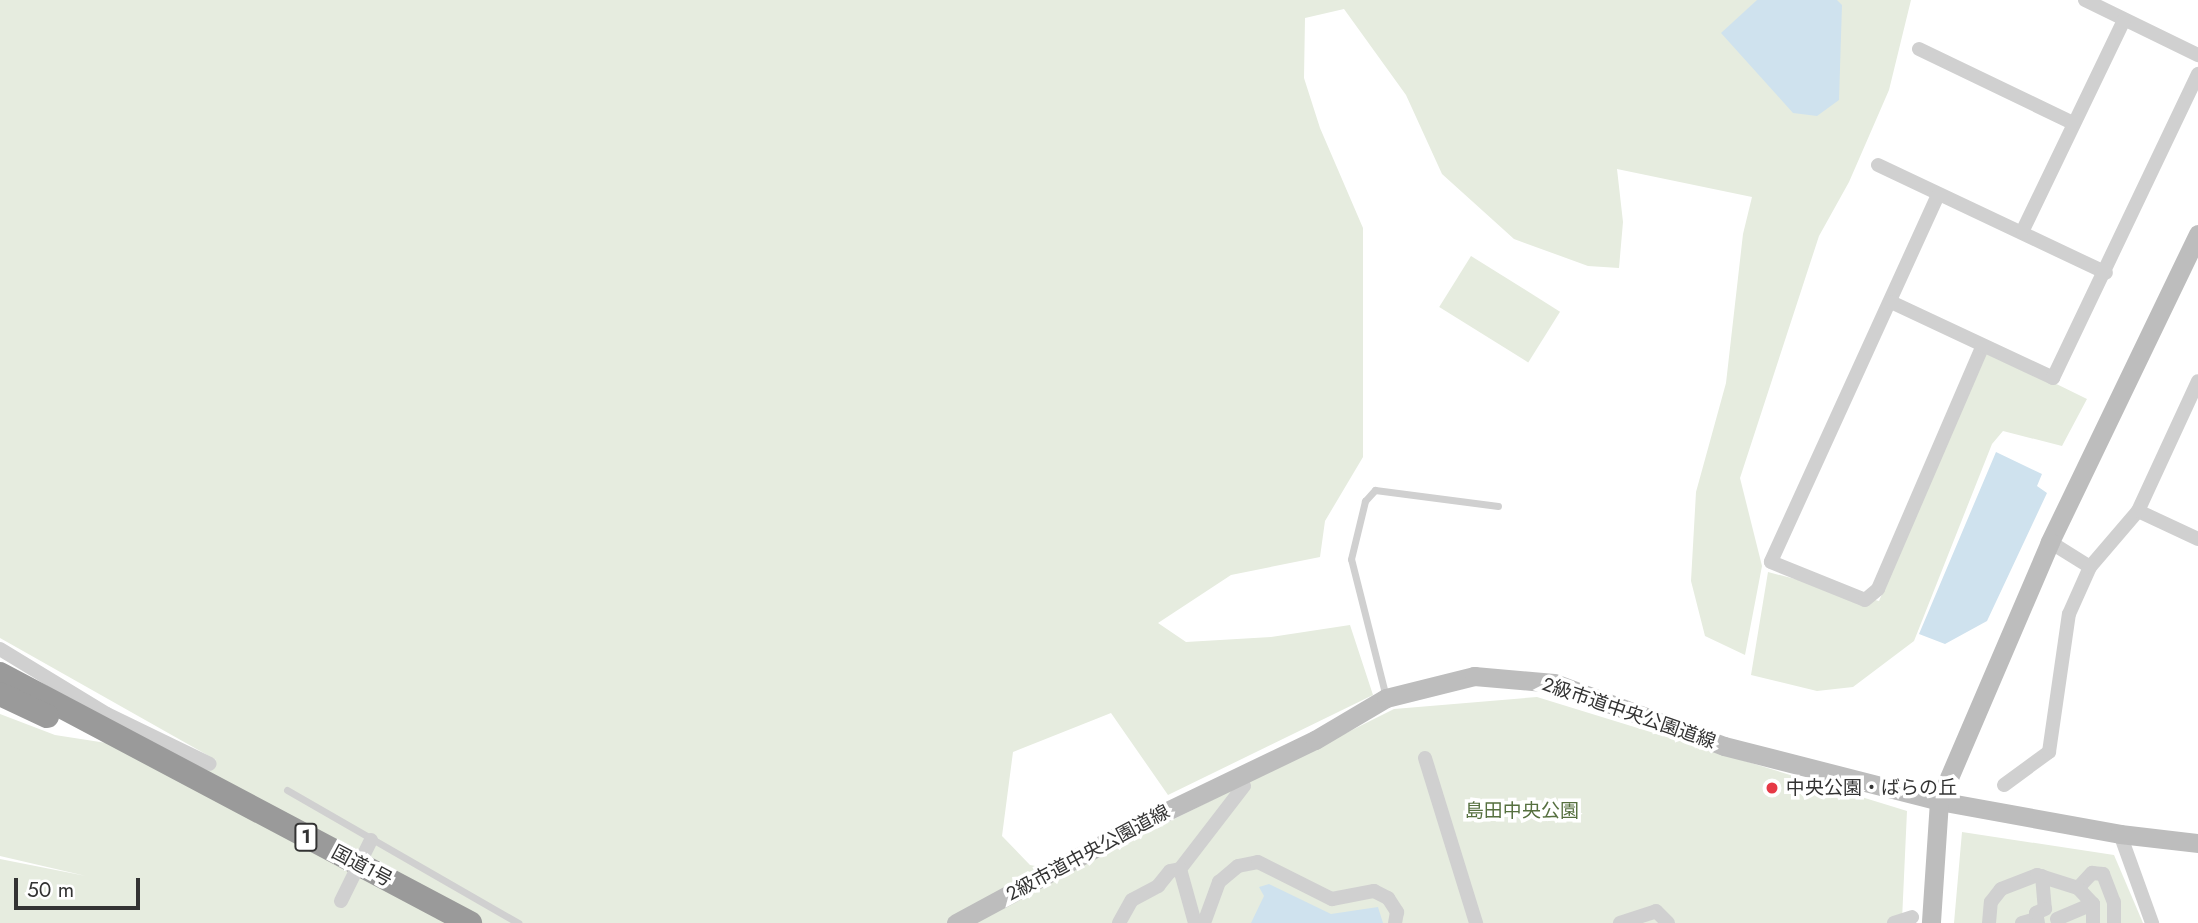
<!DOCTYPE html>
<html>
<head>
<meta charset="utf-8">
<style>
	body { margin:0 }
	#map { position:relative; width:2198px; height:923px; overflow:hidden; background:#fff; font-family:Jost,"Noto Sans JP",sans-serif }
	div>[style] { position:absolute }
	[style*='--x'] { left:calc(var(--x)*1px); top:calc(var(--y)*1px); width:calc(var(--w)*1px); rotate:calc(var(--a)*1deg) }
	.green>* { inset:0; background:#e6ecdf; transform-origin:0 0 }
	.water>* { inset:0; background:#cfe2ee }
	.lane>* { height:7px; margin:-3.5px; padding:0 3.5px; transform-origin:3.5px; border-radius:3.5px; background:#d0d0d0 }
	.street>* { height:14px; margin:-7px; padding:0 7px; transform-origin:7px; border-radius:7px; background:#d0d0d0 }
	.secondary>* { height:19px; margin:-9.5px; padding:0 9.5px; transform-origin:9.5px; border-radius:9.5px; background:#bdbdbd }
	.highway>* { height:24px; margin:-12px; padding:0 12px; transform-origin:12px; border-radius:12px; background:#9a9a9a }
	.street-bridge>* { height:14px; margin:-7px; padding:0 7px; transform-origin:7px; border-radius:7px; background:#d0d0d0 }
	.dots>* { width:19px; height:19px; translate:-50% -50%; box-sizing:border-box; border:4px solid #fff; border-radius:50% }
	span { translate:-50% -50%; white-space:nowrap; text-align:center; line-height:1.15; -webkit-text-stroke:7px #fff; paint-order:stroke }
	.shield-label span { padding:2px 5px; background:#fff; border:2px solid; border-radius:5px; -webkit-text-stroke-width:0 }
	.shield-label { font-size:18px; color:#333; font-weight:700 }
	.street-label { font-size:19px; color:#333 }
	.poi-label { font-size:19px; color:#333 }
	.left { translate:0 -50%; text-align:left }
	.park-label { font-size:19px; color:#56703f }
	.scale { position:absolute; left:14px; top:878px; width:126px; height:32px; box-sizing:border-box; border:4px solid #333; border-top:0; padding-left:9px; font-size:21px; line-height:24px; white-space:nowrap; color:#333; -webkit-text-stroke:5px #fff; paint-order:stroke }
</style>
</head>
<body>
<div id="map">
	<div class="green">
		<div style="clip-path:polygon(0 0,1911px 0,1889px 90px,1849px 182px,1819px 236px,1740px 478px,1762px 566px,1745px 655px,1705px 636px,1691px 581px,1696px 492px,1726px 383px,1743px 234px,1752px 197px,1617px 169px,1623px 222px,1619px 268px,1588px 266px,1514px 239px,1442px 174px,1406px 95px,1344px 9px,1305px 18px,1304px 78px,1320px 128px,1363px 228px,1363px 457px,1325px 521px,1320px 557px,1231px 575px,1158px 623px,1186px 642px,1271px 637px,1350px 625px,1373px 695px,1168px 795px,1111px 713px,1013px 752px,1002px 836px,1030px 865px,1068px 872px,1394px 709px,1537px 697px,1907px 811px,1902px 920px,1912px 923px,0 923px,0 859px,86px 876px,0 856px,0 714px,55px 735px,216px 760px,0 638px)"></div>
		<div style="left:1471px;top:256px;width:105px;height:60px;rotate:32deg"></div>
		<div style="clip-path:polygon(1987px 350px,2087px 399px,2062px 446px,2003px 431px,1992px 444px,1914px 641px,1853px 687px,1817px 691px,1751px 675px,1768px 572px,1879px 601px)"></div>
		<div style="clip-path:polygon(1962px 832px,2114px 855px,2143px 923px,1954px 923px)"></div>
	</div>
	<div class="water">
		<div style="clip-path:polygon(1757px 0,1837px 0,1842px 5px,1839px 100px,1817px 116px,1793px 113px,1721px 33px)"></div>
		<div style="clip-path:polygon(1996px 452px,2042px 474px,2037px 486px,2047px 493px,1987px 621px,1945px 644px,1919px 634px)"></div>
		<div style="clip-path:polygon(1269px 884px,1331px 914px,1378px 907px,1383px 923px,1251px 923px,1264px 896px,1259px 887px)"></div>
	</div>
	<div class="lane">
		<div style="--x:1386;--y:697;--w:142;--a:-104.2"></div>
		<div style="--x:1351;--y:559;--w:60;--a:-76.4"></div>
		<div style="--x:1365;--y:501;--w:15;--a:-48"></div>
		<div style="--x:1375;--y:490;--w:124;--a:7.4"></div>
		<div style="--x:287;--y:790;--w:267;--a:29.9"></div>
	</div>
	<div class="street">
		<div style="--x:2085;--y:0;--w:126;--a:26"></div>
		<div style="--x:1919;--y:49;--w:171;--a:25.7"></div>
		<div style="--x:1878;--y:165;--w:252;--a:25.3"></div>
		<div style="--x:1938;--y:195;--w:403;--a:114.5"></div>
		<div style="--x:1771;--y:562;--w:101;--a:22"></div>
		<div style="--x:1865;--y:600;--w:17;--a:-40"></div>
		<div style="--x:1878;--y:589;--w:262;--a:-66.7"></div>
		<div style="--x:2023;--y:230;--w:233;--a:-64.3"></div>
		<div style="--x:1891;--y:302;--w:179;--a:25.1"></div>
		<div style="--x:2053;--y:378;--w:337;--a:-64.5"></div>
		<div style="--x:2138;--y:511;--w:66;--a:25"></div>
		<div style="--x:2050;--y:542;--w:47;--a:32"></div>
		<div style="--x:0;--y:649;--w:125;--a:31.3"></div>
		<div style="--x:107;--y:714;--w:114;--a:25.9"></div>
		<div style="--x:1425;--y:758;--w:173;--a:72.8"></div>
		<div style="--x:2004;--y:785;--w:56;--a:-36.3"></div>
		<div style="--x:2049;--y:752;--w:139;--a:-81.8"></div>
		<div style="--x:2069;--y:614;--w:51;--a:-65.9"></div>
		<div style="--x:2090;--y:567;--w:74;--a:-49.4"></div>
		<div style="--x:2138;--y:511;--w:143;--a:-65.2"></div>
		<div style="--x:2120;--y:834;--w:95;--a:70.2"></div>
		<div style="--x:1180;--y:869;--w:105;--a:-52.4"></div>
		<div style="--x:2042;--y:876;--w:33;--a:85"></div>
		<div style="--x:2078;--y:888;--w:21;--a:-47"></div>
		<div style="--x:2092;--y:873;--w:11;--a:5"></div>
		<div style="--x:2103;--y:874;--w:30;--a:69"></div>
		<div style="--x:2114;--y:902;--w:21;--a:90"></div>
		<div style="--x:2057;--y:919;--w:39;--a:-23"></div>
		<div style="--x:1119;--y:923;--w:26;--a:-61"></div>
		<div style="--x:1132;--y:900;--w:30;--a:-28"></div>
		<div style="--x:1158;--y:886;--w:19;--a:-51"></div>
		<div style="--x:1170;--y:871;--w:10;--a:-11"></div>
		<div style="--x:1180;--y:869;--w:56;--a:74.5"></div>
		<div style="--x:1204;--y:923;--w:44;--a:-69.9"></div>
		<div style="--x:1219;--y:882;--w:25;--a:-40"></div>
		<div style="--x:1238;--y:866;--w:20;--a:-11"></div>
		<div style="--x:1258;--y:862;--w:83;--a:26.6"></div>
		<div style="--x:1332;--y:899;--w:43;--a:-10.8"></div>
		<div style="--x:1374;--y:891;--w:16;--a:27"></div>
		<div style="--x:1388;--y:898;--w:17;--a:57"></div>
		<div style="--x:1397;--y:912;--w:11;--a:100"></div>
		<div style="--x:1620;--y:923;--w:38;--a:-18"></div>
		<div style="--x:1656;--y:911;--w:17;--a:45"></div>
		<div style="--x:1894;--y:923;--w:19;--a:-18"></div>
		<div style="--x:1989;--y:923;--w:21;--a:-85"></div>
		<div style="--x:1991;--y:902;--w:16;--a:-52"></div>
		<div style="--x:2001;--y:889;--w:39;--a:-21"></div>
		<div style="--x:2037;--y:875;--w:43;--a:17.6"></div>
		<div style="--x:2078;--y:888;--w:22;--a:47"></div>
		<div style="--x:2093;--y:904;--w:19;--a:90"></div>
		<div style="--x:2022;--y:923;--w:15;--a:-16"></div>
		<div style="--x:2038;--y:923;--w:10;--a:-101"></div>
		<div style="--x:2036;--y:913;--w:10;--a:-24"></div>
	</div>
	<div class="secondary">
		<div style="--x:2198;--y:234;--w:342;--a:115.7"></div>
		<div style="--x:2050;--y:542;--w:282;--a:113.2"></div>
		<div style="--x:1939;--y:801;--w:184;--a:10.3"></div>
		<div style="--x:2120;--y:834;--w:79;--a:6.6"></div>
		<div style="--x:956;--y:923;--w:207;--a:-28.3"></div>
		<div style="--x:1138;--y:825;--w:196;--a:-25.7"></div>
		<div style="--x:1315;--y:740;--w:82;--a:-30.6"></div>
		<div style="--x:1386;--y:698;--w:91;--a:-14"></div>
		<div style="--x:1474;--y:676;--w:80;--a:5"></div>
		<div style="--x:1554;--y:683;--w:181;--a:20.3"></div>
		<div style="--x:1724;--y:746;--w:222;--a:14.3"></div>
		<div style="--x:1939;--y:801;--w:122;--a:93.8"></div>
	</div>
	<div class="highway">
		<div style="--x:0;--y:674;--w:532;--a:27.91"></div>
		<div style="--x:0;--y:694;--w:52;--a:25.1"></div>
	</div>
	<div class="street-bridge">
		<div style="--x:341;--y:901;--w:68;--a:-63.8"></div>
	</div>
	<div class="dots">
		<div style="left:1772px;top:788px;background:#e63946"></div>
	</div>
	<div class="shield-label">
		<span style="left:306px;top:837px">1</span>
	</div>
	<div class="street-label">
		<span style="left:1629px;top:713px;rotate:19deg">2級市道中央公園道線</span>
		<span style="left:1088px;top:853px;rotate:-28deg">2級市道中央公園道線</span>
		<span style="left:362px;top:866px;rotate:28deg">国道1号</span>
	</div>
	<div class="poi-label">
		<span class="left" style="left:1786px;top:788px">中央公園・ばらの丘</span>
	</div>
	<div class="park-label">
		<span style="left:1522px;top:811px">島田中央公園</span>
	</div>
	<div class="scale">50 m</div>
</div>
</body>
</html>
